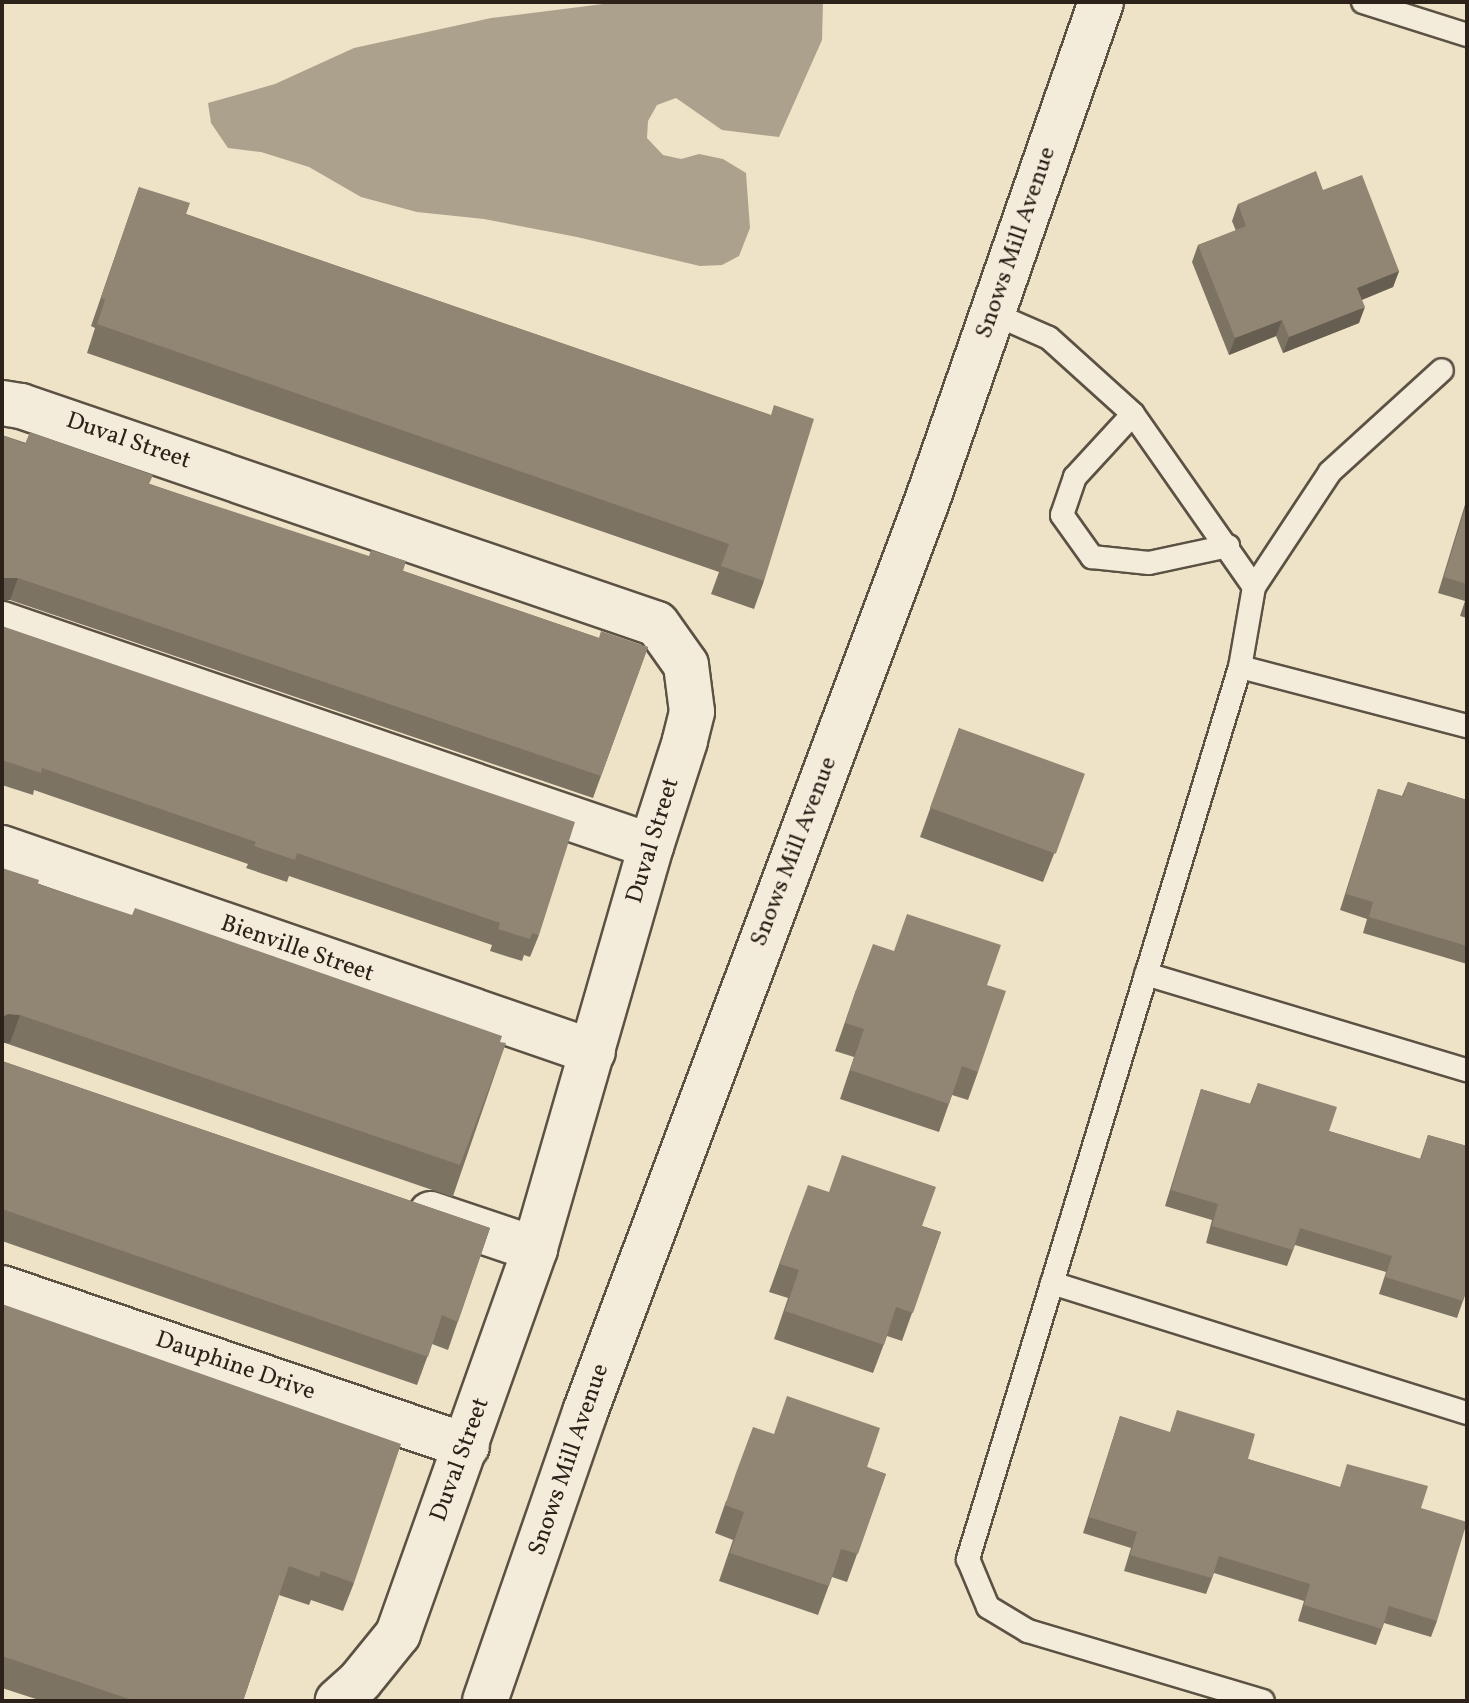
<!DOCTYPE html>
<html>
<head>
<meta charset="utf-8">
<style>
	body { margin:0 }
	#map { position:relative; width:1469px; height:1703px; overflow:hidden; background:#eee2c7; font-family:Vollkorn,serif }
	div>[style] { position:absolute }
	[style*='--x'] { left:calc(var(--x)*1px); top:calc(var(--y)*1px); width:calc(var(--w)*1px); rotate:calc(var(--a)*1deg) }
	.water>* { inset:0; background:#aca18c }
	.roads { filter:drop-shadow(2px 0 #5c5244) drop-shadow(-2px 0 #5c5244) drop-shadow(0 2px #5c5244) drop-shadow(0 -2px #5c5244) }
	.lane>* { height:22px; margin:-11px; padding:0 11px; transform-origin:11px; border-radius:11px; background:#f4ecdb }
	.street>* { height:44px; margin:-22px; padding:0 22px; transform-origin:22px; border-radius:22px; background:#f4ecdb }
	.secondary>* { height:44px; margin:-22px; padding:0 22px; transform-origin:22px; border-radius:22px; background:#f4ecdb }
	.wall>* { inset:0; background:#7d7363; transform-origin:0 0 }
	.shaded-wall>* { inset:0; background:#665e50 }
	.building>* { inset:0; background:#918673; transform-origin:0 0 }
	span { translate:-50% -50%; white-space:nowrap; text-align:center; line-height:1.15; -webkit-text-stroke:7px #f4ecdb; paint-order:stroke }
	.street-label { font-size:24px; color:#2c2219 }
	.frame { position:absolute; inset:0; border:4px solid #2c2219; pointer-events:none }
</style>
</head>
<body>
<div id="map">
	<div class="water">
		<div style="clip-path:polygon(619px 2px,823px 2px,822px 40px,779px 137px,722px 130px,676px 98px,657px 105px,648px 121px,647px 138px,663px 155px,681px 159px,699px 154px,723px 159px,746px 173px,750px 228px,739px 256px,722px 265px,700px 266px,577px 237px,484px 219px,417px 212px,361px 197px,309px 167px,261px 152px,228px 148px,211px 123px,208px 103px,275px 84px,354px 48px,491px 18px)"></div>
	</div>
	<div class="roads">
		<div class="lane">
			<div style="--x:1363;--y:2;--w:109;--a:17.6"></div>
			<div style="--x:992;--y:313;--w:62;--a:23.7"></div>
			<div style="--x:1049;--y:338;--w:113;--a:42.1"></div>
			<div style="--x:1133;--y:414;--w:211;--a:55"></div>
			<div style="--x:1254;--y:587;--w:81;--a:99.9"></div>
			<div style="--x:1240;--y:667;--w:933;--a:106.96"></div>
			<div style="--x:968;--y:1559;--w:52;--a:67.4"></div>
			<div style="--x:988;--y:1607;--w:47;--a:31"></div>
			<div style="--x:1028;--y:1631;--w:245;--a:16.6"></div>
			<div style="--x:1133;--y:414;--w:86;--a:132.6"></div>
			<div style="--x:1075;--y:477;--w:40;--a:108.9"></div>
			<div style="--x:1062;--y:515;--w:52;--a:54.5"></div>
			<div style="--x:1092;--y:557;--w:57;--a:6"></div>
			<div style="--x:1149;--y:563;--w:81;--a:-12.1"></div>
			<div style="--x:1254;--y:587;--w:138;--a:-56.5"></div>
			<div style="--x:1330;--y:472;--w:151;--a:-42.3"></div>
			<div style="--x:1240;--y:667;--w:235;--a:14.6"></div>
			<div style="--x:1146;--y:974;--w:335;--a:16.7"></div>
			<div style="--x:1052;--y:1283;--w:435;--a:17.4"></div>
		</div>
		<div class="street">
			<div style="--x:2;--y:403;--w:19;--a:9"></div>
			<div style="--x:21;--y:406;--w:672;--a:18.92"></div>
			<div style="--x:657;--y:624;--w:50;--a:54.7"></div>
			<div style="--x:686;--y:665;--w:47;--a:82.7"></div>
			<div style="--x:692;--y:712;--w:30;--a:104"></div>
			<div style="--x:685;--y:741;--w:110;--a:107.9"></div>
			<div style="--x:651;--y:846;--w:419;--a:106.1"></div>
			<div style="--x:535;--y:1249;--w:409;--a:109.6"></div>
			<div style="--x:398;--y:1634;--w:60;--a:129"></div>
			<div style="--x:360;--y:1681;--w:30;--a:138"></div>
			<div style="--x:2;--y:624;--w:686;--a:18.88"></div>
			<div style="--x:2;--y:848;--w:625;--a:19.04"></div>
			<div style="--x:431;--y:1214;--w:110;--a:18.6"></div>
			<div style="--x:2;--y:1288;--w:491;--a:18.8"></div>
		</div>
		<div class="secondary">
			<div style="--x:485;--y:1701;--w:306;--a:-70.9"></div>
			<div style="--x:585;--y:1412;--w:970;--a:-69.42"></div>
			<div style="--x:926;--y:504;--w:532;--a:-70.78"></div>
		</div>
	</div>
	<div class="wall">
		<div style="clip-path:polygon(139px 187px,186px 214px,770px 415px,764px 581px,754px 609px,711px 594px,719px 572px,87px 353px,95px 328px,91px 326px)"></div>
		<div style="clip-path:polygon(1323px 190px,1399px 271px,1393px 287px,1362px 300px,1359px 323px,1283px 353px,1276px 336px,1229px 355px,1192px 262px,1198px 245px,1236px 231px,1232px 221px,1238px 204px)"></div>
		<div style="clip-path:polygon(2px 435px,150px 484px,599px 638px,648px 647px,593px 798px,10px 600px,2px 600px)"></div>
		<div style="clip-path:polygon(1467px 498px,1467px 618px,1460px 616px,1465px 601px,1438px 593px)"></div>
		<div style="clip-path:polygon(2px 626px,539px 935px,530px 957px,524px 955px,522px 961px,490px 951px,492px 945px,289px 876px,287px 882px,246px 868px,248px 864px,34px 790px,33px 795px,2px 785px)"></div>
		<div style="clip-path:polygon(959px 728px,1074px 803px,1043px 882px,920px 837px)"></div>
		<div style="clip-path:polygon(1408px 782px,1467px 800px,1467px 964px,1363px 933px,1367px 919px,1340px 910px,1378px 789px,1402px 796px)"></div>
		<div style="left:38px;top:884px;width:494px;height:161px;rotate:19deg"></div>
		<div style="clip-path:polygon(987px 985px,978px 1072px,968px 1100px,952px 1095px,939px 1132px,840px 1099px,854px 1057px,835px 1051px,856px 990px)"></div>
		<div style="clip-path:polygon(2px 1061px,490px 1228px,448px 1350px,432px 1344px,417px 1385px,2px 1241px)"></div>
		<div style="clip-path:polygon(1258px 1083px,1329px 1131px,1420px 1159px,1428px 1135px,1467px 1146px,1467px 1295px,1465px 1295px,1457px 1318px,1379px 1294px,1386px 1272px,1295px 1245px,1287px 1266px,1206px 1243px,1212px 1220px,1165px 1206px,1201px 1089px,1250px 1104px)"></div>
		<div style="clip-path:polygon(922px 1226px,941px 1232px,902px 1341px,887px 1336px,873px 1373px,774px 1339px,788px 1298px,769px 1292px,791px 1231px)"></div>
		<div style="clip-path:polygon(2px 1304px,354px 1583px,343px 1611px,311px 1600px,309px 1605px,279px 1595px,243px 1701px,42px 1701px,2px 1688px)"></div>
		<div style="clip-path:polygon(1120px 1416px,1248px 1459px,1339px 1487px,1421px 1508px,1437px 1621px,1431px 1637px,1384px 1623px,1376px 1645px,1298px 1621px,1304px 1601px,1214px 1573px,1206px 1594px,1124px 1571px,1131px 1548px,1083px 1533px)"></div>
		<div style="clip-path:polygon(867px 1467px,886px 1474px,847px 1582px,832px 1577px,818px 1615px,719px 1581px,733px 1540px,715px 1533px,726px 1501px)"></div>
	</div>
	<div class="shaded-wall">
		<div style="clip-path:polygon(1399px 271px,1393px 287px,1351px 304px,1357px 288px)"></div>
		<div style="clip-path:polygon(1365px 307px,1359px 323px,1283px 353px,1289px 337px)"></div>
		<div style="clip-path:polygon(1282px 320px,1276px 336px,1229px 355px,1235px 338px)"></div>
		<div style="clip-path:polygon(4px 578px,18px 578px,10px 600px,2px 600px,2px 579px)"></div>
		<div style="clip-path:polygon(8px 1014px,20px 1015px,10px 1043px,2px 1043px,2px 1017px)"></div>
	</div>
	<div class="building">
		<div style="clip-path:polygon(1316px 171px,1323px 190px,1362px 175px,1399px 271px,1357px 288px,1365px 307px,1289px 337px,1282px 320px,1235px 338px,1198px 245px,1246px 226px,1238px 204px)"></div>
		<div style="clip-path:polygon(139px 187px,190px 203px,186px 214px,771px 415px,774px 405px,814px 419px,764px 581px,721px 566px,729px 544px,97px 324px,105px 300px,101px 297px)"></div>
		<div style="clip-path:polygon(30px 432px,153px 475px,149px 484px,369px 556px,371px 550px,406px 561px,403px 571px,599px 638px,601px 631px,648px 647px,601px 776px,18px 578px,4px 578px,2px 579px,2px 435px,25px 444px)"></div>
		<div style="clip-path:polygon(1467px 502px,1467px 584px,1444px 577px)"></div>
		<div style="clip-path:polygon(2px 626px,575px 822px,539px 935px,532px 933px,530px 939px,498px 929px,500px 923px,297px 853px,295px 860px,254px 846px,256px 842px,42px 768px,41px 773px,2px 760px)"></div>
		<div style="left:959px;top:728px;width:134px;height:85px;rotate:20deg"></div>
		<div style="clip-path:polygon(1408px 782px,1467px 800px,1467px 946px,1369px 917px,1373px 902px,1346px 894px,1378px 789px,1403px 797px)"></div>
		<div style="clip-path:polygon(2px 868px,39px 880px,38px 884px,132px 915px,135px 908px,502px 1036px,500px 1042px,506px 1043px,460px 1165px,20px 1015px,8px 1014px,2px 1017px)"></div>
		<div style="clip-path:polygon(907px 914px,1001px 945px,987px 985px,1006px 991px,978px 1072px,962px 1066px,949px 1104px,850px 1070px,864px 1029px,845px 1023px,856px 990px,873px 944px,894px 951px)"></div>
		<div style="clip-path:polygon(2px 1061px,490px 1228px,458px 1322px,442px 1315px,428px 1357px,2px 1209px)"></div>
		<div style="clip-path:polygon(1258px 1083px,1337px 1107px,1329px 1131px,1421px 1159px,1428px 1135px,1467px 1146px,1467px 1289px,1463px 1301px,1385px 1277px,1392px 1256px,1300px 1228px,1293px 1250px,1212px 1226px,1218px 1204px,1171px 1190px,1201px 1089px,1251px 1104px)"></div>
		<div style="clip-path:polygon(842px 1155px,936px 1187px,922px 1226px,941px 1232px,913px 1313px,896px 1307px,884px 1345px,785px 1311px,799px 1270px,780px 1264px,791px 1231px,808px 1185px,829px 1192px)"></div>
		<div style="clip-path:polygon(2px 1304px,401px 1444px,354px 1583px,321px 1571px,319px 1577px,289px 1566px,243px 1701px,135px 1701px,2px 1656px)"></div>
		<div style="clip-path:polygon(787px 1396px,880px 1428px,867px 1467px,886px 1474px,858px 1554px,841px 1549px,829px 1586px,730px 1553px,744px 1512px,725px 1505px,736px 1473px,753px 1427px,774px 1434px)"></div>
		<div style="clip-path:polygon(1177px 1410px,1255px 1434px,1248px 1459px,1340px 1487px,1347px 1464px,1428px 1486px,1421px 1508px,1467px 1522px,1437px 1621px,1389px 1606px,1382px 1629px,1304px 1605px,1310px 1584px,1219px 1556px,1212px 1578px,1130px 1555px,1137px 1532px,1089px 1517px,1120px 1416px,1170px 1432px)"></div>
	</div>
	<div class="street-label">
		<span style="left:1017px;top:243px;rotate:-71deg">Snows Mill Avenue</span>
		<span style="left:128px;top:442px;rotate:19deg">Duval Street</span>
		<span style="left:654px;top:841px;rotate:-73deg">Duval Street</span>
		<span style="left:795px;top:852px;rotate:-69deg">Snows Mill Avenue</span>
		<span style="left:297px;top:950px;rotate:19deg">Bienville Street</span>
		<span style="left:235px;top:1367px;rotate:19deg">Dauphine Drive</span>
		<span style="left:461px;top:1460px;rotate:-70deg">Duval Street</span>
		<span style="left:570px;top:1460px;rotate:-71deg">Snows Mill Avenue</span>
	</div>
	<div class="frame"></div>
</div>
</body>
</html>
